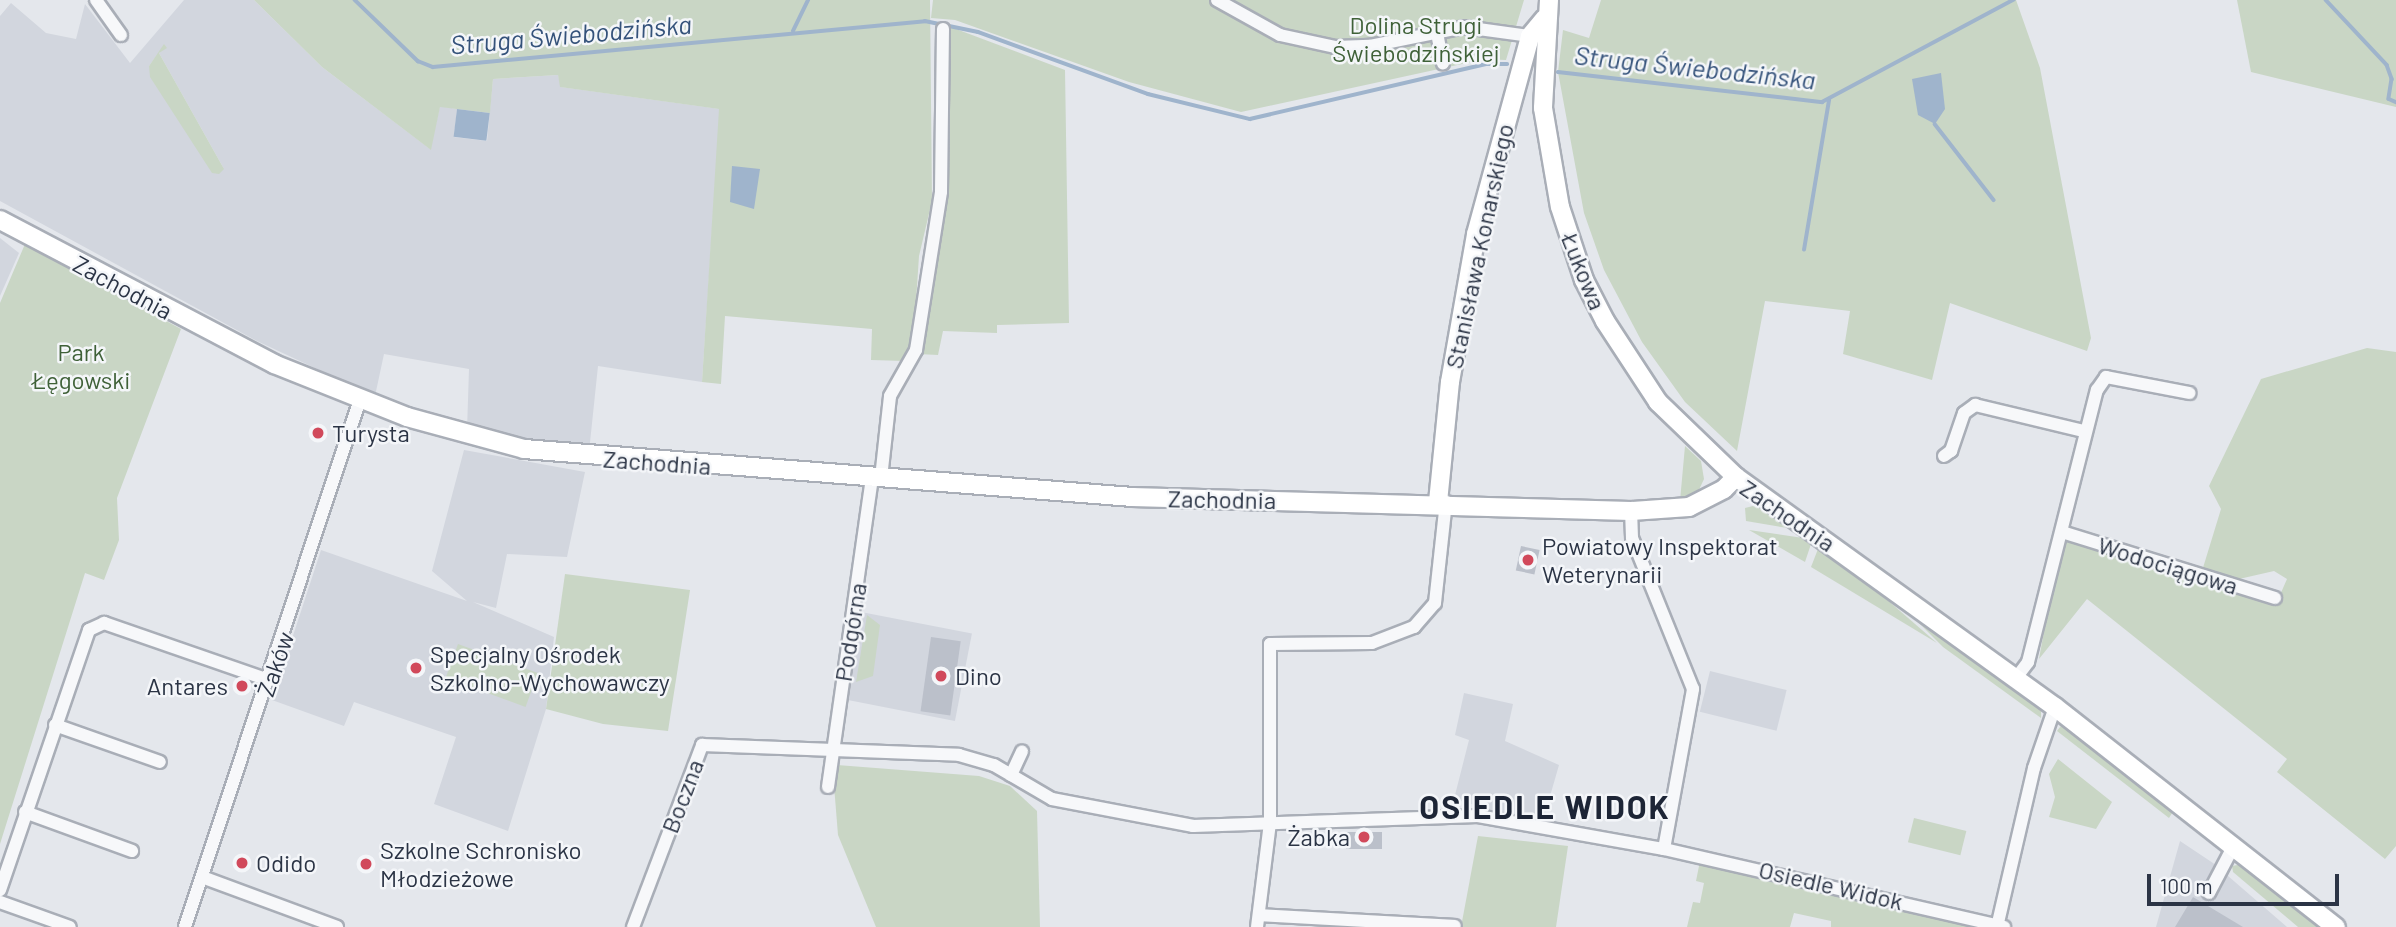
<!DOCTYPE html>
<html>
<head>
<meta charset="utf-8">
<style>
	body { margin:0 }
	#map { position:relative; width:2396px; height:927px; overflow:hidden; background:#e4e7ec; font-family:Barlow,sans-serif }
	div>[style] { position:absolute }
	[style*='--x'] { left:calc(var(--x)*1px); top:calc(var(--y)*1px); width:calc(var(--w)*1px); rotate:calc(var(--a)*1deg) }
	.built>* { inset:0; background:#d2d6de; transform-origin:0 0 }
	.green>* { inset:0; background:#c9d6c5; transform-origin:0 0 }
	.water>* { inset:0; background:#9fb4cc; transform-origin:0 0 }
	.stream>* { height:3.5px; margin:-1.75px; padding:0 1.75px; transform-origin:1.75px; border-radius:1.75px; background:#9fb4cc }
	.building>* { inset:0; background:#bbc0ca; transform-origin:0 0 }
	.roads { filter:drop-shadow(2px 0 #a9aeb7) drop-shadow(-2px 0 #a9aeb7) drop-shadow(0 2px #a9aeb7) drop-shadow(0 -2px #a9aeb7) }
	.street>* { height:12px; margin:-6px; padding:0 6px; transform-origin:6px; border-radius:6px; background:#f7f8fa }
	.secondary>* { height:18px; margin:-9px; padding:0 9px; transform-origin:9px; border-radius:9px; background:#fff }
	.dots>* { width:19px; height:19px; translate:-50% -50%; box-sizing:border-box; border:4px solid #f4f6f9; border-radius:50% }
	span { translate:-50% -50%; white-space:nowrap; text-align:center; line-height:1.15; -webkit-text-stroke:5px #f4f6f9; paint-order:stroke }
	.park-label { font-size:24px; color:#3f6138 }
	.street-label { font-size:24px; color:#2b3445 }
	.poi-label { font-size:24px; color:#2b3445 }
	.left { translate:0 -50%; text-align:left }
	.right { translate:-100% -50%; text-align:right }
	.water-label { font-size:26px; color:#34527a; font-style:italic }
	.district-label { font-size:32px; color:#1d2536; font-weight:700; letter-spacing:2px }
	.scale { position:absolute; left:2147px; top:874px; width:192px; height:32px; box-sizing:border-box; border:4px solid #2b3445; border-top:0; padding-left:9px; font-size:21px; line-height:24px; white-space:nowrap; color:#2b3445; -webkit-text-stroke:5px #f4f6f9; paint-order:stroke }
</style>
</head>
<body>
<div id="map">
	<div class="built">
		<div style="clip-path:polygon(evenodd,184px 0,254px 0,322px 67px,430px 149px,440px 106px,457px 109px,454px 137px,487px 141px,493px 79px,558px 75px,561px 87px,720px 109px,702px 382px,598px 366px,589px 452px,467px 430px,469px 369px,384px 354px,375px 396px,257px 341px,0 201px,0 16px,11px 3px,46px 33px,76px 39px,85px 4px,130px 63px,184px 0,165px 44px,159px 53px,224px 169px,149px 66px,165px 44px)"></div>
		<div style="clip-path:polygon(0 238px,19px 253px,0 296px)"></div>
		<div style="clip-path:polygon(464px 450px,585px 472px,567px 557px,507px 554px,496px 608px,473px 602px,554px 637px,546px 709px,508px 831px,434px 804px,456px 737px,354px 702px,344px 726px,272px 700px,321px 550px,467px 601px,432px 571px)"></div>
		<div style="left:861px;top:612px;width:113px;height:89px;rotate:11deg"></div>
		<div style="left:1710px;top:671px;width:79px;height:42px;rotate:14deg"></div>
		<div style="clip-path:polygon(1464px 693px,1513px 704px,1505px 741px,1559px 765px,1542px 824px,1454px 799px,1469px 740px,1455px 735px)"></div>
		<div style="clip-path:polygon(2180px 841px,2213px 863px,2287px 927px,2156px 927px)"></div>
	</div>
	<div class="green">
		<div style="clip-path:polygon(254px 0,930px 0,932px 201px,919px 256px,913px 347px,905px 361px,871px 360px,872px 329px,725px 316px,721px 384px,702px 382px,719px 109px,560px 87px,558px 75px,493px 79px,490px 113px,440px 107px,431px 150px,322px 67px)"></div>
		<div style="clip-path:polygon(933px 0,1524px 0,1506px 60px,1485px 59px,1241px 112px,1129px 82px,955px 20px,931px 18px)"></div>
		<div style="clip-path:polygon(1601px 0,2016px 0,2040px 68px,2091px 338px,2087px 351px,1950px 303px,1932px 380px,1843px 354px,1850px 311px,1765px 301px,1737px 451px,1685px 402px,1642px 342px,1604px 270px,1584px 213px,1558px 72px,1563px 30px,1589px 38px)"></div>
		<div style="clip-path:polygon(2237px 0,2396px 0,2396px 107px,2251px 72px)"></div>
		<div style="clip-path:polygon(948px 26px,1065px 70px,1069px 323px,997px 325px,997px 333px,943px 331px,938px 355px,918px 354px,930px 290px)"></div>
		<div style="clip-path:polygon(164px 44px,167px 48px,159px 53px,224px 169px,219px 174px,212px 173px,150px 77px,149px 66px)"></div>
		<div style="clip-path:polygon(25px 244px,181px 329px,117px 498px,119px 540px,104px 580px,85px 573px,0 844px,0 303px)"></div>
		<div style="clip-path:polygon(2367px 348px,2396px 352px,2396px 846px,2385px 859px,2277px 772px,2287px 759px,2087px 599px,2039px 659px,2059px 549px,2067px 540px,2276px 604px,2287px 579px,2274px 571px,2239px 579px,2202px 571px,2221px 509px,2209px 486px,2261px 379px)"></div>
		<div style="clip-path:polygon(1685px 446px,1701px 461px,1704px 479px,1697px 494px,1680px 501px)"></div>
		<div style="clip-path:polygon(1753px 506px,1761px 508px,1793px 529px,1746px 521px,1745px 508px)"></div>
		<div style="clip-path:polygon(1749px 530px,1803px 538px,1811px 544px,1805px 562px)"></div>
		<div style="clip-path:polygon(1818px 549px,1870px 585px,1937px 643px,1811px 567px)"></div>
		<div style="clip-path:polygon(565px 574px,690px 590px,668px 731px,603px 724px,546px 709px)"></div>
		<div style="clip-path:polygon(867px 615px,880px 625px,873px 676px,856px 682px)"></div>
		<div style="clip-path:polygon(1922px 621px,2041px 708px,2041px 718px,1943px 647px,1918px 622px)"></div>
		<div style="left:458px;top:644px;width:85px;height:36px;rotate:20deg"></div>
		<div style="clip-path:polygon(2064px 722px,2174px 810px,2169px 818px,2057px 731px)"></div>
		<div style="clip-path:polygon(2058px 759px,2112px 802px,2096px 829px,2049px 817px,2055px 797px,2049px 774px)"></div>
		<div style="clip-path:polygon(837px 765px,979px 776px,1010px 786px,1037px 811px,1040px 927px,876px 927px,838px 835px,833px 773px)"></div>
		<div style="left:1914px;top:818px;width:54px;height:25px;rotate:14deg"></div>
		<div style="clip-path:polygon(1478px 836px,1568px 846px,1556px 927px,1461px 927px)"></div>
		<div style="clip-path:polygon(1700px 861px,1990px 927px,1831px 927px,1831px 921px,1794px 913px,1790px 927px,1687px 927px,1693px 902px,1700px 903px,1704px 883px,1696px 881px)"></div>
		<div style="clip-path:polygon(2243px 864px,2325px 927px,2298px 927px,2233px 872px,2232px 866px)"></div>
	</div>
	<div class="water">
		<div style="clip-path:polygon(1941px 73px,1945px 109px,1935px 124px,1918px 115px,1912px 79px)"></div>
		<div style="left:457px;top:109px;width:33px;height:28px;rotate:7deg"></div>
		<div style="clip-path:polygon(732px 166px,760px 169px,754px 209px,730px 202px)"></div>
	</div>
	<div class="stream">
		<div style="--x:355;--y:0;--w:88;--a:44.1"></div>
		<div style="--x:418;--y:61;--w:16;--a:22"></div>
		<div style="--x:433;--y:67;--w:494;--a:-5.3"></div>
		<div style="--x:925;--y:21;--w:54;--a:11.7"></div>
		<div style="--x:978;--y:32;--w:181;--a:20"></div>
		<div style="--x:1148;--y:94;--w:105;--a:13.8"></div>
		<div style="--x:1250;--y:119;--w:242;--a:-13.1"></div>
		<div style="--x:1486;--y:64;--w:21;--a:0"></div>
		<div style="--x:2326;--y:0;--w:89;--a:46.8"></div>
		<div style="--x:2387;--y:65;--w:15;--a:70"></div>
		<div style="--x:2392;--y:79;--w:20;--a:99"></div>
		<div style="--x:2389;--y:99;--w:8;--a:23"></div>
		<div style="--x:793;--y:31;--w:34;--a:-64"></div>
		<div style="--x:1558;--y:72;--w:266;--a:6.5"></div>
		<div style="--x:1822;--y:102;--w:217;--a:-28.1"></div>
		<div style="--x:1935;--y:124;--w:96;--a:52.2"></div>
		<div style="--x:1804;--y:250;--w:152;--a:-80.5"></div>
	</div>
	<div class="building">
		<div style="left:1521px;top:546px;width:19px;height:25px;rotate:12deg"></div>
		<div style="left:931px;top:637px;width:30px;height:75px;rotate:8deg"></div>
		<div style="left:1382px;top:832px;width:17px;height:36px;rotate:90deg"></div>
		<div style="clip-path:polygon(2193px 897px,2243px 927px,2175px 927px)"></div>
	</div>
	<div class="roads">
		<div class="street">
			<div style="--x:96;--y:0;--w:43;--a:54.5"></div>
			<div style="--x:1217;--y:0;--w:72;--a:29.1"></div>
			<div style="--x:1280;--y:35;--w:56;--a:12.3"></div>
			<div style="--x:1335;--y:47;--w:35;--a:-2"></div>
			<div style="--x:1370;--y:46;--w:96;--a:-11.4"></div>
			<div style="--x:1464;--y:27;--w:67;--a:7.8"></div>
			<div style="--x:1437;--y:33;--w:31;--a:79"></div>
			<div style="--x:1944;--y:456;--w:9;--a:-36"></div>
			<div style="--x:1951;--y:451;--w:40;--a:-71.1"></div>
			<div style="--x:1964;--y:413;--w:14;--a:-36"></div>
			<div style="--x:1975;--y:405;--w:111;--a:13.5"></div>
			<div style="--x:881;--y:478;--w:82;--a:-83.7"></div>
			<div style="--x:890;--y:396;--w:53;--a:-60.5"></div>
			<div style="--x:916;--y:350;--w:160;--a:-81"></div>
			<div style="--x:941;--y:192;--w:163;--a:-89.3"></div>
			<div style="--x:2062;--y:532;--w:223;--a:17.2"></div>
			<div style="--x:2016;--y:678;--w:20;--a:-53"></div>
			<div style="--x:2028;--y:662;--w:281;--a:-75.8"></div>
			<div style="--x:2097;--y:390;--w:16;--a:-55"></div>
			<div style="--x:2106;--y:377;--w:85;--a:10.9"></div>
			<div style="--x:55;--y:725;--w:111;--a:19.4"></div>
			<div style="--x:1011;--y:775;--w:26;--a:-65"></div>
			<div style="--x:828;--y:787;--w:313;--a:-81.9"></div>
			<div style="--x:25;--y:812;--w:114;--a:20"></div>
			<div style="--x:1664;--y:849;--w:349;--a:12.9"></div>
			<div style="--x:202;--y:877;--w:144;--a:20.3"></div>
			<div style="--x:0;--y:890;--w:275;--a:-71.1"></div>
			<div style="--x:89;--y:630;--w:17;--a:-25"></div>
			<div style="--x:104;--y:623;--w:175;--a:19.1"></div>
			<div style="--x:2209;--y:893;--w:52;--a:-62.4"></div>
			<div style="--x:0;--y:902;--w:74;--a:19.7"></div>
			<div style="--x:1259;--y:915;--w:196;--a:3.2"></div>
			<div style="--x:185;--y:927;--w:556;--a:-71.66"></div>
			<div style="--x:633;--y:927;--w:195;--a:-69.2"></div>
			<div style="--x:702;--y:745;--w:257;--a:2.2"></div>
			<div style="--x:959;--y:755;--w:36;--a:16"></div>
			<div style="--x:994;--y:765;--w:67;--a:30.4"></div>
			<div style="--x:1052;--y:799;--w:144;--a:10.8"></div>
			<div style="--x:1193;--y:826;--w:285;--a:-2"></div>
			<div style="--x:1478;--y:816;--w:189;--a:10.1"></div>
			<div style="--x:1664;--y:849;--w:163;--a:-79.7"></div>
			<div style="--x:1693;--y:689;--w:163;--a:-112"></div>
			<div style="--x:1632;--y:538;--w:27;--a:-92"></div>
			<div style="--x:1257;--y:927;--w:105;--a:-82.9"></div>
			<div style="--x:1270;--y:823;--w:179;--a:-90"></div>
			<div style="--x:1270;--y:644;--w:102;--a:-0.6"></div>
			<div style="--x:1372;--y:643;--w:45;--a:-20.9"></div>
			<div style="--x:1414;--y:627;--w:32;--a:-49"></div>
			<div style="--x:1435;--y:603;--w:102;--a:-83.8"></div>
			<div style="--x:1997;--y:927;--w:163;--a:-76.9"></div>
			<div style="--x:2034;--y:768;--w:65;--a:-71"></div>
		</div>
		<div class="secondary">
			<div style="--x:1549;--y:0;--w:108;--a:93.2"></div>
			<div style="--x:1543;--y:108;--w:100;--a:80.3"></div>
			<div style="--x:1560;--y:207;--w:77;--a:71.8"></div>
			<div style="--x:1584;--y:280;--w:46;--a:62.9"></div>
			<div style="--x:1605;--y:321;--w:97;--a:56.8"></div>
			<div style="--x:1658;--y:402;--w:108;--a:43.9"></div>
			<div style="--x:1736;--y:477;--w:393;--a:35.8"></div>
			<div style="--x:2055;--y:707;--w:357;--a:38.1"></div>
			<div style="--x:0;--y:220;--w:310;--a:27.7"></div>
			<div style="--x:274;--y:364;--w:143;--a:21.7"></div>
			<div style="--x:407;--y:417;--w:121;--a:15.3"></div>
			<div style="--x:524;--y:449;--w:610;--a:4.51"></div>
			<div style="--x:1132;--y:497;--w:499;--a:1.6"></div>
			<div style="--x:1631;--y:511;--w:58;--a:-3.9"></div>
			<div style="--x:1689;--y:507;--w:39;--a:-27"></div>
			<div style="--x:1724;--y:489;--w:17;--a:-45"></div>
			<div style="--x:1438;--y:502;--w:121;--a:-84.3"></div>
			<div style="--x:1450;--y:382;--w:150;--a:-80"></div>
			<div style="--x:1476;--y:234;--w:205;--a:-74.7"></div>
			<div style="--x:1530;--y:36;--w:23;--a:-50"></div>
		</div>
	</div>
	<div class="dots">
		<div style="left:318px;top:433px;background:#d1495b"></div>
		<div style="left:1528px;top:560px;background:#d1495b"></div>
		<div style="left:416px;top:668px;background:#d1495b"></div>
		<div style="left:941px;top:676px;background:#d1495b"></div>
		<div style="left:242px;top:686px;background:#d1495b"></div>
		<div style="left:1364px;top:837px;background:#d1495b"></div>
		<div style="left:242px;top:863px;background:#d1495b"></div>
		<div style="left:366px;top:864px;background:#d1495b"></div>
	</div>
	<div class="park-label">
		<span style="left:1416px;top:39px">Dolina Strugi<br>Świebodzińskiej</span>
		<span style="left:81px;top:366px">Park<br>Łęgowski</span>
	</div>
	<div class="street-label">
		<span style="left:1479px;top:246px;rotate:-78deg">Stanisława Konarskiego</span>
		<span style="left:1584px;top:271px;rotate:68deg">Łukowa</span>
		<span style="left:123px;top:287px;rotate:28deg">Zachodnia</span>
		<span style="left:657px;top:462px;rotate:4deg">Zachodnia</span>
		<span style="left:1222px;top:499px;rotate:1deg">Zachodnia</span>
		<span style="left:1788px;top:515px;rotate:34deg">Zachodnia</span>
		<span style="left:2168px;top:565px;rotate:17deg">Wodociągowa</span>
		<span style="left:850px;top:632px;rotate:-81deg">Podgórna</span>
		<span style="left:275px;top:664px;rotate:-71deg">Żaków</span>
		<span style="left:682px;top:796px;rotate:-69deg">Boczna</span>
		<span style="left:1831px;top:885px;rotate:13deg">Osiedle Widok</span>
	</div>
	<div class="poi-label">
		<span class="left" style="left:332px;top:433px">Turysta</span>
		<span class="left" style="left:1542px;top:560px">Powiatowy Inspektorat<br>Weterynarii</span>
		<span class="left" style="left:430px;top:668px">Specjalny Ośrodek<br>Szkolno-Wychowawczy</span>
		<span class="left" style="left:955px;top:676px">Dino</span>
		<span class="right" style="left:228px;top:686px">Antares</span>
		<span class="right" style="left:1350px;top:837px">Żabka</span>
		<span class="left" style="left:380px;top:864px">Szkolne Schronisko<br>Młodzieżowe</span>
		<span class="left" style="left:256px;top:863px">Odido</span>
	</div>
	<div class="water-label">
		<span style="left:571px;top:34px;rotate:-5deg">Struga Świebodzińska</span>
		<span style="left:1695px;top:67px;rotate:6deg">Struga Świebodzińska</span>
	</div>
	<div class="district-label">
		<span style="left:1545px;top:806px">OSIEDLE WIDOK</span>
	</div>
	<div class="scale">100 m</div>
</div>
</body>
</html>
